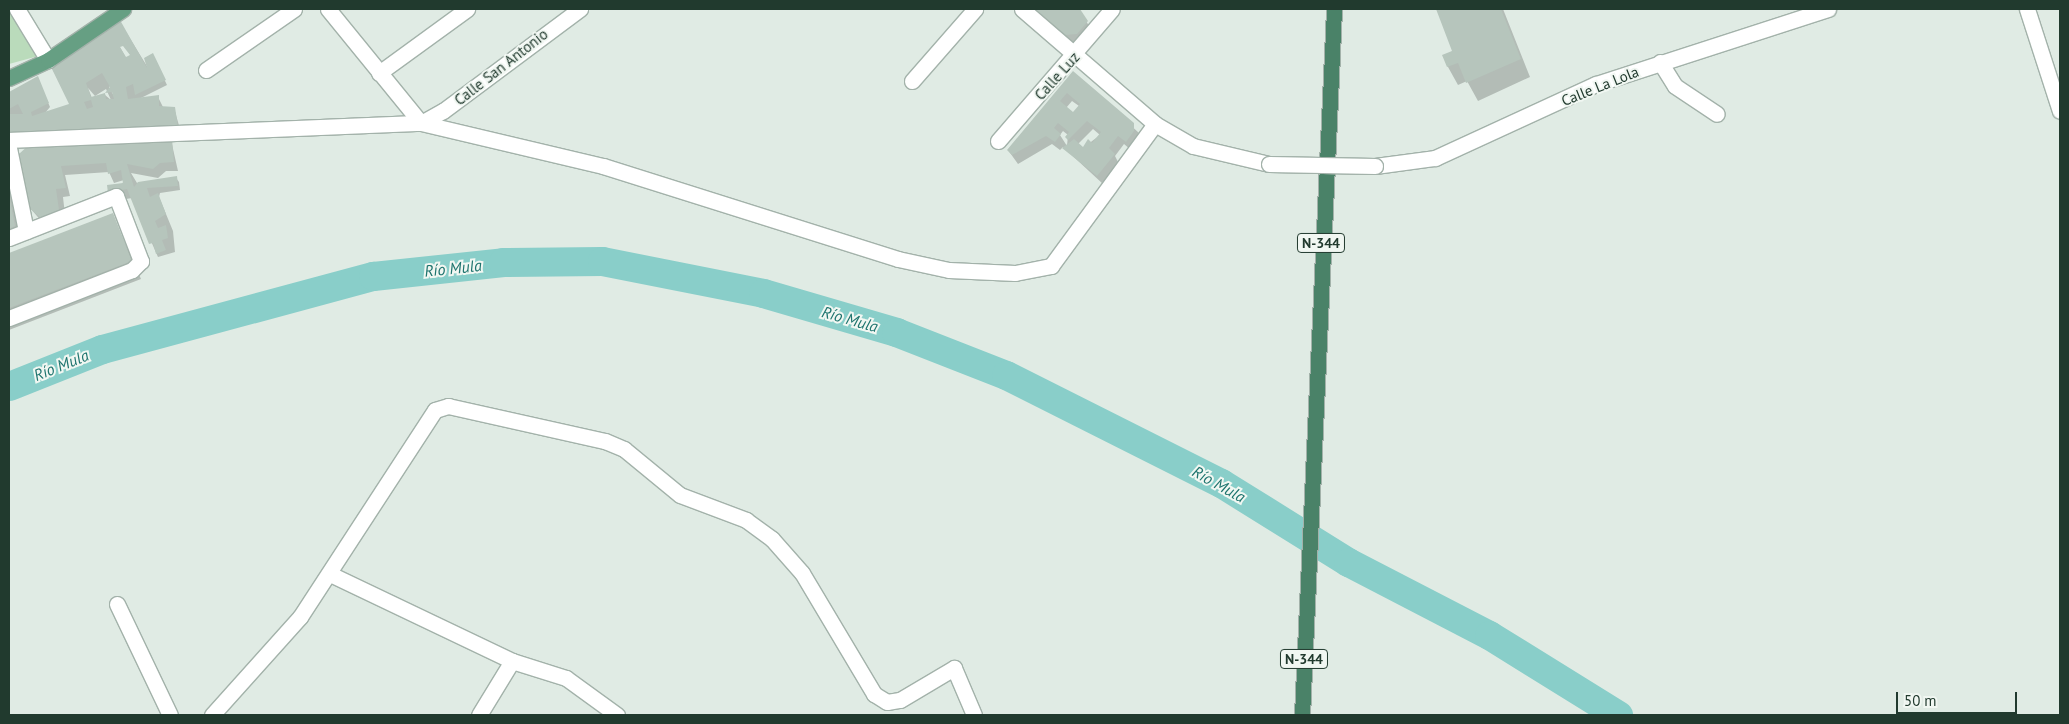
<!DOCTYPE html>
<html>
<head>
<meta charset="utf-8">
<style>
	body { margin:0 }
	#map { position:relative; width:2069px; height:724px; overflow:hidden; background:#e0ebe4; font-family:"PT Sans",sans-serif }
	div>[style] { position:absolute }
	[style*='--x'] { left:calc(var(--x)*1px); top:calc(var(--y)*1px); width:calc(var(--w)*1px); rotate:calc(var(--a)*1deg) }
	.green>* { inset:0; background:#badbbb }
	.shadow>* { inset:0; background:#0003 }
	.river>* { height:29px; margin:-14.5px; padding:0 14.5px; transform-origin:14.5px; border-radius:14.5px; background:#89cec9 }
	.building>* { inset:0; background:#b6c5bc }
	.roads { filter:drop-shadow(1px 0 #a3b2aa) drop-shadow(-1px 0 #a3b2aa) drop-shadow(0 1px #a3b2aa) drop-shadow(0 -1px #a3b2aa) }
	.pedestrian>* { height:15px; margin:-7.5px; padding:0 7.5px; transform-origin:7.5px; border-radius:7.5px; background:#fff }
	.minor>* { height:15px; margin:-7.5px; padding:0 7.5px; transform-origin:7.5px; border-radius:7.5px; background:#fff }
	.primary>* { height:15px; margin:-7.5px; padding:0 7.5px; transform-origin:7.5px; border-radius:7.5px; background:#669f83 }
	.trunk>* { height:15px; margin:-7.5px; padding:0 7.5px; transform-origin:7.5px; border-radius:7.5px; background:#4a8268 }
	.bridges { filter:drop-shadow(1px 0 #a3b2aa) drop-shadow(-1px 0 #a3b2aa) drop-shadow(0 1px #a3b2aa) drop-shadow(0 -1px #a3b2aa) }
	.minor-bridge>* { height:15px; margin:-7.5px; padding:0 7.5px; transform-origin:7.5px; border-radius:7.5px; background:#fff }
	span { translate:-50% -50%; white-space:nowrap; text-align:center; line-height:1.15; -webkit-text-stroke:4px #f1f7f2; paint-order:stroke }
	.shield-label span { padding:1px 4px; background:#f1f7f2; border:1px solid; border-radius:4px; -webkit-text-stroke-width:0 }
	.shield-label { font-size:14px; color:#213a2e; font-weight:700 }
	.street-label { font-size:15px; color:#213a2e }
	.water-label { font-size:16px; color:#1e746e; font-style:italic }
	.frame { position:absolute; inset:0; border:10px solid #213a2e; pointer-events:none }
	.scale { position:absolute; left:1896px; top:692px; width:121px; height:22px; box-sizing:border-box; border:2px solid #213a2e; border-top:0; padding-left:6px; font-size:15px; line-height:18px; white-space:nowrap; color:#213a2e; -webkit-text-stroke:4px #f1f7f2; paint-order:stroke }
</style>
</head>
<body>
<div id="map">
	<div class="green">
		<div style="clip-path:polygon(9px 9px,25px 9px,53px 52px,9px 64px)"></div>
	</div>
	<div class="shadow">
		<div style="clip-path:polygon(1037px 9px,1079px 9px,1092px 31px,1072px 44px)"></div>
		<div style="clip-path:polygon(1437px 9px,1503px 9px,1530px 77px,1478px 101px,1467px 81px,1458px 85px,1448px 67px,1444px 56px,1453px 51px)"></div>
		<div style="clip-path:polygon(evenodd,120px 22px,156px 81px,146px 58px,152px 54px,167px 85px,139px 99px,158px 97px,163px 107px,174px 108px,182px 136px,14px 142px,9px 132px,9px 95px,37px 77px,50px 107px,45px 113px,71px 105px,52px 68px,120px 22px,113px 32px,131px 55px,126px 58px,112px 33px,113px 32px,120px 22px,111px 86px,117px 97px,115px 98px,109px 87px,111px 86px,120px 22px,88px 88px,95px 96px,106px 89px,111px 100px,105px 95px,92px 98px,88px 88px)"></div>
		<div style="clip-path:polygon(evenodd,1073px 72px,1139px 133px,1131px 150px,1124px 144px,1115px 156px,1119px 164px,1103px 184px,1063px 147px,1060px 150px,1052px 144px,1018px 164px,1008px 150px,1073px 72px,1072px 101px,1079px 106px,1073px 114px,1066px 108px,1072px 101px,1073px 72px,1093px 129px,1100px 135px,1083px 148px,1078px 144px,1093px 129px,1073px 72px,1063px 131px,1068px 135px,1067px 146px,1060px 135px,1063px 131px)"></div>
		<div style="clip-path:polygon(171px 140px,178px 171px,166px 171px,158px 178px,131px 173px,137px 183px,176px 178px,179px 182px,180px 190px,160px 193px,159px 197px,173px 231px,175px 252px,158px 257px,132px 198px,114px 201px,124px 180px,114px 183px,109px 172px,65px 175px,70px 196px,63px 197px,66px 224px,50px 231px,30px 208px,20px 155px)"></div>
		<div style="clip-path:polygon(9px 175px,20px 235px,9px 240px)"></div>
		<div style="clip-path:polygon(112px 214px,141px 279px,9px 330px,9px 254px)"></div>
	</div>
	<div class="river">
		<div style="--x:9;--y:386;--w:100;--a:-21.7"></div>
		<div style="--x:102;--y:349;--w:281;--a:-15.1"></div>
		<div style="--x:373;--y:276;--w:131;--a:-6.1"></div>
		<div style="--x:503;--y:262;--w:99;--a:-0.6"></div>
		<div style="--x:602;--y:261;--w:164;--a:11.2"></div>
		<div style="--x:763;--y:293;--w:139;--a:16.3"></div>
		<div style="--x:896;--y:332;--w:118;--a:21.4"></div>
		<div style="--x:1006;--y:375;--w:241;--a:26.7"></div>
		<div style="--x:1221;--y:483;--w:150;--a:31.9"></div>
		<div style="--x:1348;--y:562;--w:159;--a:27.4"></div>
		<div style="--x:1489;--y:635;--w:152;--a:31.8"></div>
	</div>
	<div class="building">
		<div style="clip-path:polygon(1035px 9px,1080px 9px,1088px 21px,1077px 34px,1065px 35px)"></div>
		<div style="clip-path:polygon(1436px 9px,1501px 9px,1521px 59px,1466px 83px,1458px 63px,1447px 67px,1442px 55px,1452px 51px)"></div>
		<div style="clip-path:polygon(evenodd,120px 20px,147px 68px,144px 58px,153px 53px,166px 80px,135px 95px,133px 84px,126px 87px,128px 99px,159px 95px,159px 106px,175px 107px,178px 127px,9px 133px,9px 114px,23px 114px,18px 104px,9px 109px,9px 92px,38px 76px,49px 103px,31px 112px,32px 116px,69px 104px,51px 67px,120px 20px,123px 46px,130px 55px,126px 57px,120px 47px,123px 46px,120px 20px,102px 73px,110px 87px,105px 93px,112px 92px,114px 99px,106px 99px,105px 93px,91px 97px,86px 83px,102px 73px,120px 20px,91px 100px,93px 107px,87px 109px,84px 102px,91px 100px)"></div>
		<div style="clip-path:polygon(evenodd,1073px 71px,1134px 123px,1134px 131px,1126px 142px,1118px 136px,1109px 148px,1115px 154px,1097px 176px,1062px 148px,1074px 139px,1083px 147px,1088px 139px,1092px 143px,1101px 132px,1087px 121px,1068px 140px,1065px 137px,1069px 132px,1058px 123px,1054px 128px,1061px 134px,1055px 142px,1046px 136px,1012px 155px,1007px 150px,1073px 71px,1067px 93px,1080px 104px,1073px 112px,1060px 101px,1067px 93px)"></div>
		<div style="clip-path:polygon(172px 139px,174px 162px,160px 163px,153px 169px,127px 164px,134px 187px,138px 182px,177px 176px,178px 186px,147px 188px,150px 197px,158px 193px,166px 214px,155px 221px,158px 228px,166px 225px,168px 238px,162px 240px,166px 250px,156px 254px,153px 243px,149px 244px,127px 189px,108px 193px,107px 185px,123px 183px,121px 170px,108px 174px,106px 163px,61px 166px,66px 188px,56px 189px,59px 210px,41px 218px,29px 208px,19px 154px,31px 143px)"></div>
		<div style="clip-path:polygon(9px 195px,15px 226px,9px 229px)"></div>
		<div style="clip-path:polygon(113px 213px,132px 261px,9px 308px,9px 253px)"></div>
	</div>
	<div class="roads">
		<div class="pedestrian">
			<div style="--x:17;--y:9;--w:60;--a:58.7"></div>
		</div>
		<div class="minor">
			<div style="--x:328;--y:9;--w:147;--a:50.8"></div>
			<div style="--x:1022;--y:9;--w:176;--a:40.8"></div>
			<div style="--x:1155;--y:124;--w:44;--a:30.1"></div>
			<div style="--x:1193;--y:146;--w:78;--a:13.3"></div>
			<div style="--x:2027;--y:9;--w:107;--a:72.1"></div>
			<div style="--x:1660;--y:62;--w:28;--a:58"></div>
			<div style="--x:1675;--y:86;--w:50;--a:33.7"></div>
			<div style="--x:206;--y:70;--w:107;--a:-34.7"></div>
			<div style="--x:379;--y:73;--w:109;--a:-36"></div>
			<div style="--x:912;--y:81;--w:96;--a:-48.8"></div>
			<div style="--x:421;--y:123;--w:25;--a:-29"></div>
			<div style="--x:443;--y:111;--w:171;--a:-36.7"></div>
			<div style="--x:9;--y:140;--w:412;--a:-2.4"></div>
			<div style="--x:421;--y:123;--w:187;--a:13.3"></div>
			<div style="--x:603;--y:166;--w:309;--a:17.5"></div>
			<div style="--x:898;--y:259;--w:52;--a:12.2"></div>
			<div style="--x:949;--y:270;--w:66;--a:2.6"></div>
			<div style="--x:1015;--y:273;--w:37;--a:-11"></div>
			<div style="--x:1051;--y:266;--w:176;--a:-53.8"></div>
			<div style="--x:998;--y:141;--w:174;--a:-49.2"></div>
			<div style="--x:9;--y:148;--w:85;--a:78.4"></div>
			<div style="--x:1375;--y:166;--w:61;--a:-7.6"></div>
			<div style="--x:1435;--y:158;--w:177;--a:-24.7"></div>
			<div style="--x:1596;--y:84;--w:244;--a:-17.9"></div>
			<div style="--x:9;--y:238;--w:115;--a:-21.4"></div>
			<div style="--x:116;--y:196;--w:70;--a:69"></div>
			<div style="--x:141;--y:261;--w:13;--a:135"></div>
			<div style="--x:132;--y:270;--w:132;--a:158.7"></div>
			<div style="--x:330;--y:574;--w:202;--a:25.5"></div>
			<div style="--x:512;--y:661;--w:63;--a:121.4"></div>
			<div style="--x:117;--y:604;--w:123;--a:64.5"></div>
			<div style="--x:512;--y:661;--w:57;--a:17.5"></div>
			<div style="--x:566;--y:678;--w:63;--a:36"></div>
			<div style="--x:212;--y:715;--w:132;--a:-48.1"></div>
			<div style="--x:300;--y:617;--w:247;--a:-56.9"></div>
			<div style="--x:435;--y:410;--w:14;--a:-17"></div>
			<div style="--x:448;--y:406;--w:161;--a:12.6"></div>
			<div style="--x:605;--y:441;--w:21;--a:23"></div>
			<div style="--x:624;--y:449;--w:72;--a:39.4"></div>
			<div style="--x:680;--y:495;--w:71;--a:20.7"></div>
			<div style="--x:746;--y:520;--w:32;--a:36"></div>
			<div style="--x:772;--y:539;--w:45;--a:48.6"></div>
			<div style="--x:802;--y:573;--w:141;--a:59.2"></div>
			<div style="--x:874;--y:694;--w:15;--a:32"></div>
			<div style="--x:887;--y:702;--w:13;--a:-9"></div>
			<div style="--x:900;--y:700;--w:63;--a:-30.7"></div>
			<div style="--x:954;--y:668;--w:51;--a:66.9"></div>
		</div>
		<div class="primary">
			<div style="--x:9;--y:78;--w:43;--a:-24.8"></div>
			<div style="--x:48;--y:60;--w:91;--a:-34.2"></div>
		</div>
		<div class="trunk">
			<div style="--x:1302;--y:715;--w:707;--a:-87.4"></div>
		</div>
	</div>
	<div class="bridges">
		<div class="minor-bridge">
			<div style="--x:1269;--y:164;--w:106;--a:1.1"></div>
		</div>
	</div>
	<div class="shield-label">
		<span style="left:1321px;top:243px">N-344</span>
		<span style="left:1304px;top:659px">N-344</span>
	</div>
	<div class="street-label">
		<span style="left:501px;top:67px;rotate:-38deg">Calle San Antonio</span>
		<span style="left:1057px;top:76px;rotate:-48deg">Calle Luz</span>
		<span style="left:1600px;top:86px;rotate:-22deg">Calle La Lola</span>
	</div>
	<div class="water-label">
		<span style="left:453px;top:268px;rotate:-6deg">Río Mula</span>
		<span style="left:850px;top:319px;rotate:16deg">Río Mula</span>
		<span style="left:61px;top:365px;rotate:-22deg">Río Mula</span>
		<span style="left:1219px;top:484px;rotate:29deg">Río Mula</span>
	</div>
	<div class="frame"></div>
	<div class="scale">50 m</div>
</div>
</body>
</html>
